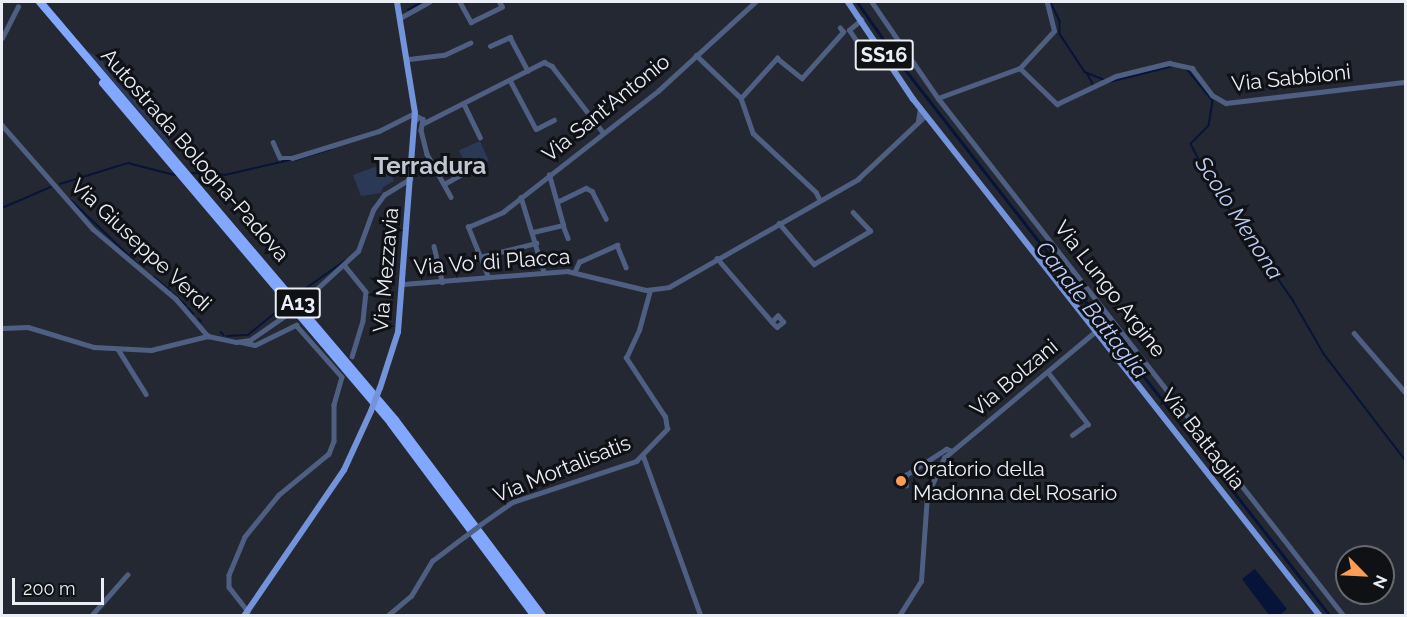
<!DOCTYPE html>
<html>
<head>
<meta charset="utf-8">
<style>
	body { margin:0 }
	#map { position:relative; width:1407px; height:617px; overflow:hidden; background:#242832; font-family:Raleway,sans-serif }
	div>[style] { position:absolute }
	[style*='--x'] { left:calc(var(--x)*1px); top:calc(var(--y)*1px); width:calc(var(--w)*1px); rotate:calc(var(--a)*1deg) }
	.green>* { inset:0; background:#2b3856; transform-origin:0 0 }
	.water>* { inset:0; background:#071439 }
	.stream>* { height:1.5px; margin:-0.75px; padding:0 0.75px; transform-origin:0.75px; border-radius:0.75px; background:#071439 }
	.canal>* { height:3px; margin:-1.5px; padding:0 1.5px; transform-origin:1.5px; border-radius:1.5px; background:#071439 }
	.minor>* { height:4.5px; margin:-2.25px; padding:0 2.25px; transform-origin:2.25px; border-radius:2.25px; background:#4f5f82 }
	.major>* { height:6px; margin:-3px; padding:0 3px; transform-origin:3px; border-radius:3px; background:#7393db }
	.highway>* { height:8px; margin:-4px; padding:0 4px; transform-origin:4px; border-radius:4px; background:#82a7ff }
	.minor-bridge>* { height:4.5px; margin:-2.25px; padding:0 2.25px; transform-origin:2.25px; border-radius:2.25px; background:#4f5f82 }
	.major-bridge>* { height:6px; margin:-3px; padding:0 3px; transform-origin:3px; border-radius:3px; background:#7393db }
	.dots>* { width:16px; height:16px; translate:-50% -50%; box-sizing:border-box; border:3px solid #0f1115; border-radius:50% }
	span { translate:-50% -50%; white-space:nowrap; text-align:center; line-height:1.15; -webkit-text-stroke:6px #0f1115; paint-order:stroke }
	.shield-label span { padding:2px 4px; background:#0f1115; border:2px solid; border-radius:4px; -webkit-text-stroke-width:0 }
	.shield-label { font-size:20px; color:#ebeef5; font-weight:700 }
	.street-label { font-size:21px; color:#ebeef5 }
	.poi-label { font-size:21px; color:#ebeef5 }
	.left { translate:0 -50%; text-align:left }
	.water-label { font-size:22px; color:#bbcef8; font-style:italic }
	.quarter-label { font-size:24px; color:#c0c6d2; font-weight:700 }
	.frame { position:absolute; inset:0; border:3px solid #ebeef5; pointer-events:none }
	.north { position:absolute; left:1335px; top:545px; width:60px; height:60px; box-sizing:border-box; background:#0f1115; border:2px solid #67696f; border-radius:50%; rotate:114deg; font-size:16px; font-weight:700; line-height:24px; text-align:center; color:#ebeef5 }
	.north::after { content:''; display:block; margin:auto; width:21px; height:27px; background:#fd9d55; clip-path:polygon(50% 0,100% 100%,50% 72%,0 100%) }
	.scale { position:absolute; left:12px; top:578px; width:92px; height:27px; box-sizing:border-box; border:3px solid #ebeef5; border-top:0; padding-left:8px; font-size:18px; line-height:21px; white-space:nowrap; color:#ebeef5; -webkit-text-stroke:4px #0f1115; paint-order:stroke }
</style>
</head>
<body>
<div id="map">
	<div class="green">
		<div style="clip-path:polygon(86px 50px,101px 59px,114px 79px,152px 117px,166px 134px,173px 151px)"></div>
		<div style="left:480px;top:141px;width:22px;height:23px;rotate:66deg"></div>
		<div style="clip-path:polygon(388px 162px,394px 181px,383px 187px,381px 193px,361px 196px,353px 175px)"></div>
	</div>
	<div class="water">
		<div style="clip-path:polygon(1255px 569px,1287px 609px,1280px 615px,1269px 615px,1242px 579px)"></div>
	</div>
	<div class="stream">
		<div style="--x:1051;--y:2;--w:21;--a:65"></div>
		<div style="--x:1060;--y:21;--w:13;--a:90"></div>
		<div style="--x:1060;--y:34;--w:45;--a:56.7"></div>
		<div style="--x:1085;--y:72;--w:22;--a:22"></div>
		<div style="--x:408;--y:10;--w:16;--a:-30"></div>
		<div style="--x:1187;--y:69;--w:41;--a:50.9"></div>
		<div style="--x:1213;--y:101;--w:25;--a:99"></div>
		<div style="--x:1209;--y:126;--w:25;--a:135"></div>
		<div style="--x:1191;--y:144;--w:44;--a:62.9"></div>
		<div style="--x:1211;--y:183;--w:143;--a:55"></div>
		<div style="--x:1293;--y:300;--w:62;--a:60.1"></div>
		<div style="--x:1324;--y:354;--w:135;--a:52.5"></div>
		<div style="--x:1087;--y:73;--w:13;--a:61"></div>
		<div style="--x:1109;--y:82;--w:67;--a:-13.8"></div>
		<div style="--x:360;--y:139;--w:14;--a:-17"></div>
		<div style="--x:295;--y:160;--w:37;--a:-17"></div>
		<div style="--x:192;--y:173;--w:33;--a:3"></div>
		<div style="--x:225;--y:175;--w:67;--a:-13"></div>
		<div style="--x:60;--y:184;--w:71;--a:-17.2"></div>
		<div style="--x:128;--y:163;--w:49;--a:14.3"></div>
		<div style="--x:71;--y:200;--w:94;--a:43.7"></div>
		<div style="--x:2;--y:208;--w:53;--a:-23.2"></div>
		<div style="--x:154;--y:277;--w:21;--a:39"></div>
		<div style="--x:173;--y:293;--w:18;--a:43"></div>
		<div style="--x:295;--y:296;--w:62;--a:-35.2"></div>
		<div style="--x:188;--y:308;--w:8;--a:45"></div>
		<div style="--x:199;--y:319;--w:3;--a:45"></div>
		<div style="--x:221;--y:332;--w:4;--a:45"></div>
		<div style="--x:227;--y:336;--w:21;--a:-3"></div>
		<div style="--x:248;--y:335;--w:49;--a:-39.2"></div>
	</div>
	<div class="canal">
		<div style="--x:857;--y:2;--w:73;--a:55"></div>
		<div style="--x:899;--y:62;--w:702;--a:52.12"></div>
	</div>
	<div class="minor">
		<div style="--x:460;--y:2;--w:23;--a:61"></div>
		<div style="--x:471;--y:22;--w:34;--a:-26"></div>
		<div style="--x:502;--y:7;--w:6;--a:-121"></div>
		<div style="--x:872;--y:2;--w:116;--a:55.5"></div>
		<div style="--x:938;--y:98;--w:658;--a:51.91"></div>
		<div style="--x:400;--y:18;--w:33;--a:-29"></div>
		<div style="--x:2;--y:38;--w:35;--a:-63"></div>
		<div style="--x:857;--y:42;--w:14;--a:-124"></div>
		<div style="--x:849;--y:30;--w:16;--a:-40"></div>
		<div style="--x:490;--y:46;--w:22;--a:-24"></div>
		<div style="--x:510;--y:37;--w:38;--a:62"></div>
		<div style="--x:696;--y:55;--w:62;--a:43.7"></div>
		<div style="--x:741;--y:98;--w:37;--a:71"></div>
		<div style="--x:753;--y:133;--w:86;--a:43.1"></div>
		<div style="--x:816;--y:192;--w:9;--a:63"></div>
		<div style="--x:409;--y:59;--w:35;--a:-7"></div>
		<div style="--x:444;--y:55;--w:29;--a:-25"></div>
		<div style="--x:1020;--y:68;--w:50;--a:-47.4"></div>
		<div style="--x:1054;--y:31;--w:30;--a:-104"></div>
		<div style="--x:510;--y:80;--w:55;--a:62"></div>
		<div style="--x:536;--y:129;--w:20;--a:-27"></div>
		<div style="--x:741;--y:98;--w:54;--a:-48"></div>
		<div style="--x:777;--y:58;--w:32;--a:39"></div>
		<div style="--x:802;--y:78;--w:62;--a:-48.3"></div>
		<div style="--x:843;--y:32;--w:5;--a:-127"></div>
		<div style="--x:938;--y:98;--w:87;--a:-20.1"></div>
		<div style="--x:1020;--y:68;--w:52;--a:44.2"></div>
		<div style="--x:1057;--y:104;--w:65;--a:-25.4"></div>
		<div style="--x:1116;--y:76;--w:55;--a:-13.8"></div>
		<div style="--x:1169;--y:63;--w:24;--a:12"></div>
		<div style="--x:1192;--y:68;--w:34;--a:53"></div>
		<div style="--x:1212;--y:95;--w:16;--a:30"></div>
		<div style="--x:1226;--y:103;--w:181;--a:-6.7"></div>
		<div style="--x:464;--y:104;--w:37;--a:64"></div>
		<div style="--x:415;--y:121;--w:5;--a:-53"></div>
		<div style="--x:418;--y:117;--w:5;--a:22"></div>
		<div style="--x:423;--y:119;--w:11;--a:100"></div>
		<div style="--x:421;--y:130;--w:25;--a:76"></div>
		<div style="--x:427;--y:154;--w:49;--a:60.8"></div>
		<div style="--x:918;--y:121;--w:13;--a:-81"></div>
		<div style="--x:422;--y:124;--w:137;--a:-26.9"></div>
		<div style="--x:544;--y:62;--w:9;--a:27"></div>
		<div style="--x:552;--y:66;--w:82;--a:52.4"></div>
		<div style="--x:2;--y:125;--w:138;--a:48.8"></div>
		<div style="--x:93;--y:229;--w:109;--a:40.1"></div>
		<div style="--x:176;--y:299;--w:49;--a:49.1"></div>
		<div style="--x:273;--y:142;--w:17;--a:66"></div>
		<div style="--x:280;--y:158;--w:12;--a:0"></div>
		<div style="--x:292;--y:158;--w:91;--a:-17.2"></div>
		<div style="--x:379;--y:131;--w:40;--a:-26.6"></div>
		<div style="--x:411;--y:175;--w:23;--a:-31"></div>
		<div style="--x:444;--y:184;--w:25;--a:-29"></div>
		<div style="--x:521;--y:197;--w:78;--a:73"></div>
		<div style="--x:557;--y:202;--w:32;--a:-26"></div>
		<div style="--x:586;--y:188;--w:7;--a:27"></div>
		<div style="--x:592;--y:191;--w:31;--a:63"></div>
		<div style="--x:779;--y:223;--w:54;--a:49.5"></div>
		<div style="--x:814;--y:264;--w:65;--a:-30.5"></div>
		<div style="--x:870;--y:231;--w:25;--a:-133"></div>
		<div style="--x:563;--y:225;--w:14;--a:69"></div>
		<div style="--x:533;--y:232;--w:31;--a:-13"></div>
		<div style="--x:563;--y:225;--w:52;--a:-105.6"></div>
		<div style="--x:434;--y:246;--w:37;--a:77"></div>
		<div style="--x:480;--y:257;--w:58;--a:-14"></div>
		<div style="--x:717;--y:258;--w:84;--a:49.3"></div>
		<div style="--x:772;--y:322;--w:7;--a:45"></div>
		<div style="--x:777;--y:327;--w:8;--a:-40"></div>
		<div style="--x:783;--y:322;--w:8;--a:-130"></div>
		<div style="--x:778;--y:316;--w:8;--a:135"></div>
		<div style="--x:345;--y:266;--w:33;--a:51"></div>
		<div style="--x:366;--y:292;--w:29;--a:96"></div>
		<div style="--x:363;--y:321;--w:37;--a:107"></div>
		<div style="--x:575;--y:271;--w:10;--a:-66"></div>
		<div style="--x:579;--y:262;--w:42;--a:-24.1"></div>
		<div style="--x:617;--y:245;--w:24;--a:68"></div>
		<div style="--x:488;--y:277;--w:54;--a:-111.8"></div>
		<div style="--x:468;--y:227;--w:38;--a:-23"></div>
		<div style="--x:503;--y:212;--w:197;--a:-38"></div>
		<div style="--x:658;--y:91;--w:132;--a:-42.5"></div>
		<div style="--x:403;--y:284;--w:165;--a:-4.5"></div>
		<div style="--x:567;--y:271;--w:81;--a:13.5"></div>
		<div style="--x:646;--y:290;--w:23;--a:-7"></div>
		<div style="--x:669;--y:287;--w:218;--a:-29.7"></div>
		<div style="--x:858;--y:179;--w:93;--a:-43.3"></div>
		<div style="--x:307;--y:298;--w:69;--a:-42.7"></div>
		<div style="--x:358;--y:251;--w:44;--a:-69.9"></div>
		<div style="--x:373;--y:210;--w:19;--a:-54"></div>
		<div style="--x:384;--y:195;--w:31;--a:-32"></div>
		<div style="--x:2;--y:328;--w:26;--a:-2"></div>
		<div style="--x:28;--y:327;--w:69;--a:16.9"></div>
		<div style="--x:94;--y:347;--w:57;--a:3"></div>
		<div style="--x:151;--y:350;--w:59;--a:-13.8"></div>
		<div style="--x:208;--y:336;--w:29;--a:12"></div>
		<div style="--x:236;--y:342;--w:14;--a:-8"></div>
		<div style="--x:250;--y:340;--w:47;--a:-34.7"></div>
		<div style="--x:1354;--y:333;--w:79;--a:49.1"></div>
		<div style="--x:241;--y:342;--w:14;--a:12"></div>
		<div style="--x:255;--y:345;--w:46;--a:-26"></div>
		<div style="--x:296;--y:325;--w:69;--a:48.5"></div>
		<div style="--x:342;--y:377;--w:29;--a:106"></div>
		<div style="--x:334;--y:405;--w:36;--a:90"></div>
		<div style="--x:334;--y:441;--w:14;--a:111"></div>
		<div style="--x:329;--y:454;--w:65;--a:140.6"></div>
		<div style="--x:279;--y:495;--w:54;--a:129"></div>
		<div style="--x:245;--y:537;--w:41;--a:112.8"></div>
		<div style="--x:229;--y:575;--w:12;--a:90"></div>
		<div style="--x:229;--y:587;--w:31;--a:52"></div>
		<div style="--x:118;--y:349;--w:53;--a:58.1"></div>
		<div style="--x:1048;--y:372;--w:66;--a:52.4"></div>
		<div style="--x:1088;--y:424;--w:19;--a:144"></div>
		<div style="--x:643;--y:455;--w:171;--a:70.2"></div>
		<div style="--x:906;--y:486;--w:11;--a:-90"></div>
		<div style="--x:906;--y:475;--w:48;--a:-33"></div>
		<div style="--x:946;--y:449;--w:4;--a:14"></div>
		<div style="--x:481;--y:524;--w:39;--a:-35"></div>
		<div style="--x:513;--y:502;--w:130;--a:-18.4"></div>
		<div style="--x:636;--y:461;--w:45;--a:-45.9"></div>
		<div style="--x:667;--y:429;--w:12;--a:-99"></div>
		<div style="--x:665;--y:417;--w:71;--a:-123.5"></div>
		<div style="--x:626;--y:358;--w:31;--a:-65"></div>
		<div style="--x:639;--y:330;--w:41;--a:-74.6"></div>
		<div style="--x:91;--y:616;--w:55;--a:-48.7"></div>
		<div style="--x:387;--y:616;--w:31;--a:-40"></div>
		<div style="--x:411;--y:596;--w:41;--a:-59"></div>
		<div style="--x:432;--y:561;--w:40;--a:-37"></div>
		<div style="--x:899;--y:616;--w:41;--a:-57.8"></div>
		<div style="--x:921;--y:581;--w:85;--a:-86"></div>
		<div style="--x:927;--y:496;--w:42;--a:-65.9"></div>
		<div style="--x:944;--y:458;--w:199;--a:-39.9"></div>
	</div>
	<div class="major">
		<div style="--x:848;--y:2;--w:117;--a:56.2"></div>
		<div style="--x:913;--y:99;--w:658;--a:51.79"></div>
		<div style="--x:380;--y:388;--w:59;--a:-72.2"></div>
		<div style="--x:398;--y:332;--w:220;--a:-85.6"></div>
		<div style="--x:415;--y:113;--w:112;--a:-99.2"></div>
		<div style="--x:244;--y:616;--w:177;--a:-55.6"></div>
		<div style="--x:344;--y:470;--w:65;--a:-65.4"></div>
	</div>
	<div class="highway">
		<div style="--x:40;--y:2;--w:548;--a:49.66"></div>
		<div style="--x:395;--y:420;--w:245;--a:53.1"></div>
		<div style="--x:103;--y:83;--w:446;--a:49.7"></div>
		<div style="--x:391;--y:423;--w:241;--a:53.3"></div>
	</div>
	<div class="minor-bridge">
		<div style="--x:289;--y:313;--w:23;--a:-40"></div>
		<div style="--x:464;--y:537;--w:21;--a:-37"></div>
	</div>
	<div class="major-bridge">
		<div style="--x:371;--y:411;--w:25;--a:-69"></div>
	</div>
	<div class="dots">
		<div style="left:901px;top:481px;background:#fd9d55"></div>
	</div>
	<div class="shield-label">
		<span style="left:884px;top:55px">SS16</span>
		<span style="left:298px;top:303px">A13</span>
	</div>
	<div class="street-label">
		<span style="left:1291px;top:78px;rotate:-6deg">Via Sabbioni</span>
		<span style="left:606px;top:108px;rotate:-39deg">Via Sant'Antonio</span>
		<span style="left:195px;top:155px;rotate:49deg">Autostrada Bologna-Padova</span>
		<span style="left:141px;top:245px;rotate:43deg">Via Giuseppe Verdi</span>
		<span style="left:492px;top:262px;rotate:-4deg">Via Vo' di Placca</span>
		<span style="left:386px;top:270px;rotate:-85deg">Via Mezzavia</span>
		<span style="left:1110px;top:289px;rotate:52deg">Via Lungo Argine</span>
		<span style="left:1014px;top:378px;rotate:-40deg">Via Bolzani</span>
		<span style="left:1203px;top:439px;rotate:52deg">Via Battaglia</span>
		<span style="left:562px;top:469px;rotate:-22deg">Via Mortalisatis</span>
	</div>
	<div class="poi-label">
		<span class="left" style="left:913px;top:481px">Oratorio della<br>Madonna del Rosario</span>
	</div>
	<div class="water-label">
		<span style="left:1239px;top:218px;rotate:57deg">Scolo Menona</span>
		<span style="left:1092px;top:310px;rotate:52deg">Canale Battaglia</span>
	</div>
	<div class="quarter-label">
		<span style="left:430px;top:166px">Terradura</span>
	</div>
	<div class="frame"></div>
	<div class="north">N</div>
	<div class="scale">200 m</div>
</div>
</body>
</html>
